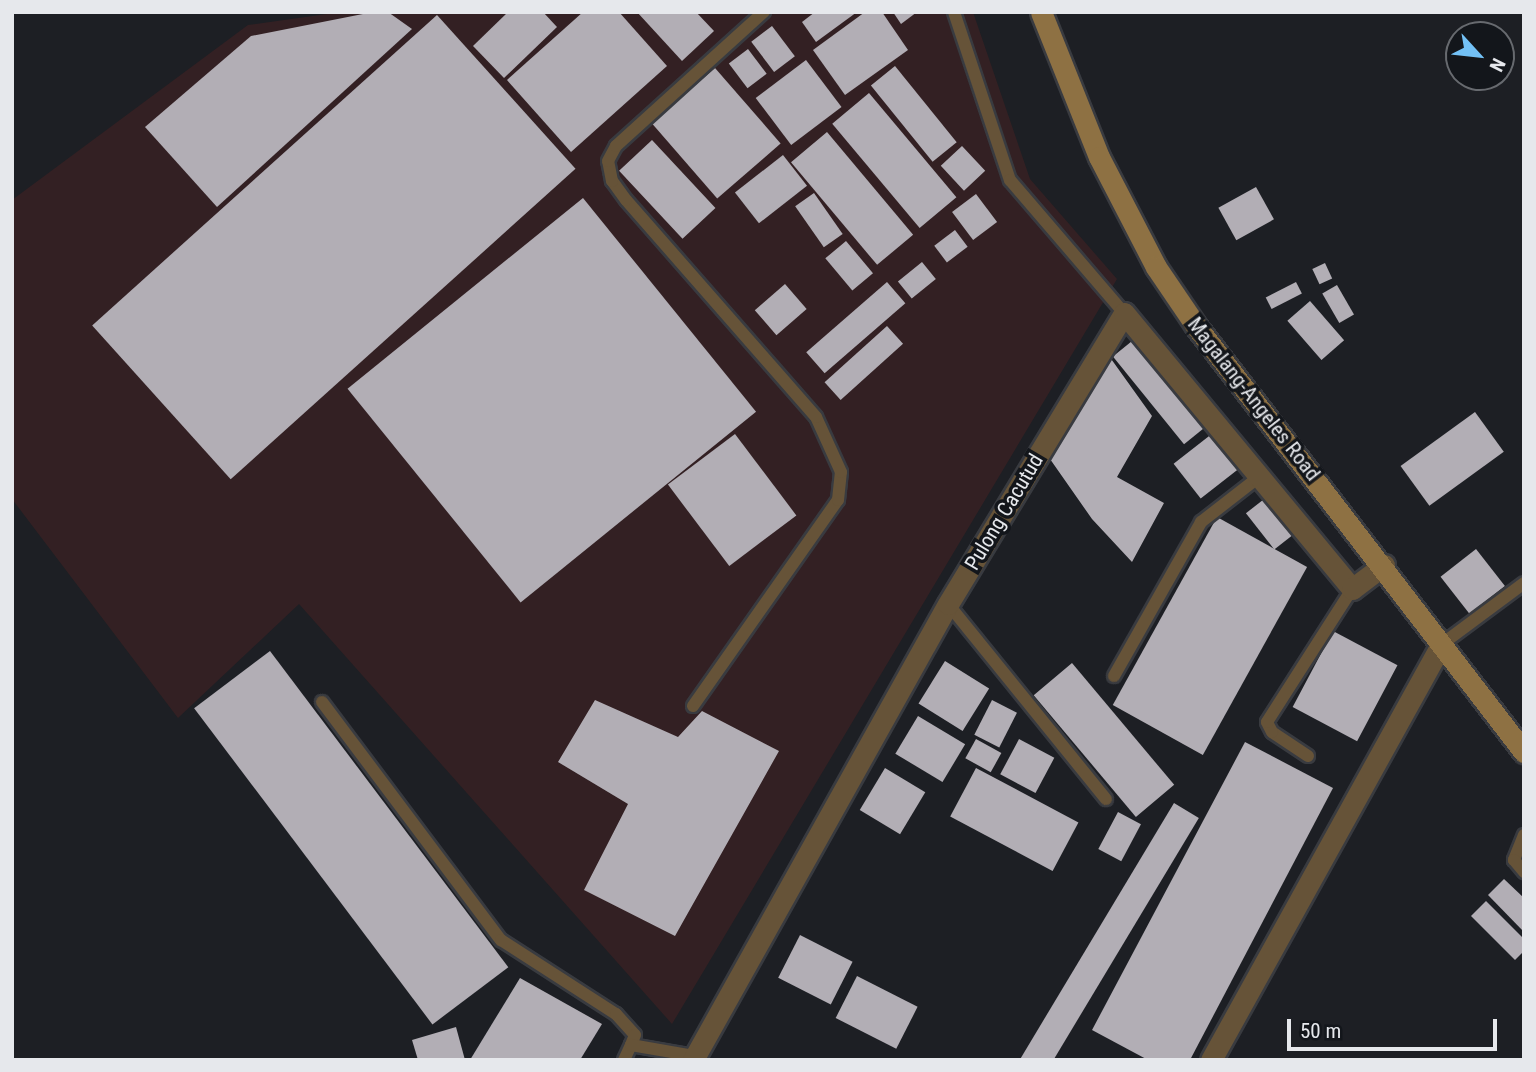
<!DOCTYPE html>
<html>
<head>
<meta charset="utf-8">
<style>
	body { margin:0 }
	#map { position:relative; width:1536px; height:1072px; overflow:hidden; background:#1d1f24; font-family:"Roboto Condensed",sans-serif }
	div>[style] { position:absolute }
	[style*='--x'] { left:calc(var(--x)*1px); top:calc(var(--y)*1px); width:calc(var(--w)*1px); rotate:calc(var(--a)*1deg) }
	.industrial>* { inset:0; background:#332023 }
	.building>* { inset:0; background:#b2aeb5; transform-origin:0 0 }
	.roads { filter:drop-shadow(2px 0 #393b40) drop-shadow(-2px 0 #393b40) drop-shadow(0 2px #393b40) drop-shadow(0 -2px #393b40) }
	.lane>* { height:12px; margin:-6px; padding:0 6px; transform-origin:6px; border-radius:6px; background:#665338 }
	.street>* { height:21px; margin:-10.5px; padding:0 10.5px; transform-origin:10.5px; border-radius:10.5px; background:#665338 }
	.secondary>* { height:21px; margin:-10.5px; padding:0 10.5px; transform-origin:10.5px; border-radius:10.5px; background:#8e7143 }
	span { translate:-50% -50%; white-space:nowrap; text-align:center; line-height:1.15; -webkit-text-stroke:7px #13161b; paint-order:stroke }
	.street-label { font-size:21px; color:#e6e8ec }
	.frame { position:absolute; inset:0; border:14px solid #e6e8ec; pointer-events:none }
	.north { position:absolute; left:1445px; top:21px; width:70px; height:70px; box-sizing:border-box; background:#13161b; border:2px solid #676a6f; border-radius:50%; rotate:117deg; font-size:19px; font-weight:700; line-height:28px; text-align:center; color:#e6e8ec }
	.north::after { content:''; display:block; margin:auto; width:24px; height:32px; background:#73c1f6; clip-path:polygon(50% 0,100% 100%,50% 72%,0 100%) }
	.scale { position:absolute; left:1287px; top:1019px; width:210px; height:32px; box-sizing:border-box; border:4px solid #e6e8ec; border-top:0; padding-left:9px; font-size:21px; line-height:24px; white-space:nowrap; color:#e6e8ec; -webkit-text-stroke:5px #13161b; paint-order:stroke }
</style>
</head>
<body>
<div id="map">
	<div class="industrial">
		<div style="clip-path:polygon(341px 12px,973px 12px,1030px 179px,1117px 279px,672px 1024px,299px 604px,178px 718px,12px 499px,12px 200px,248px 25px)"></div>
	</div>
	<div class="building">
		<div style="clip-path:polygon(373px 12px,388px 12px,412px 29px,217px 207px,145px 127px,251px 36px)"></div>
		<div style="clip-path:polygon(508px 12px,543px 12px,557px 27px,504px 78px,473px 46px)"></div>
		<div style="clip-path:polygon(583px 12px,619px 12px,667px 66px,571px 152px,507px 80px)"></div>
		<div style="clip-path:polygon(637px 12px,696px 12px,714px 31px,682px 61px)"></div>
		<div style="clip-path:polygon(815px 12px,857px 12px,816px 42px,802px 22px)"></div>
		<div style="clip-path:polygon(865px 12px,882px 12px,908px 50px,845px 95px,813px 50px)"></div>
		<div style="clip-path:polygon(893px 12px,917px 12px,901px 24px)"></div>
		<div style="left:437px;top:15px;width:207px;height:464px;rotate:48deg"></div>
		<div style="left:772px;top:26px;width:38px;height:26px;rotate:53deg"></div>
		<div style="left:748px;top:49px;width:31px;height:24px;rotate:53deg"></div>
		<div style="left:806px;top:60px;width:59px;height:63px;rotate:53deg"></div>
		<div style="left:895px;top:66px;width:98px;height:31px;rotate:51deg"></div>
		<div style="left:715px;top:68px;width:100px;height:84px;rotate:49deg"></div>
		<div style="left:869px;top:93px;width:136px;height:48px;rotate:50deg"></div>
		<div style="left:827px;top:132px;width:134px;height:47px;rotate:50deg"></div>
		<div style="left:652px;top:140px;width:93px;height:45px;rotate:47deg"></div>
		<div style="left:962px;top:146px;width:34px;height:29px;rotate:47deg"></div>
		<div style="left:783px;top:155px;width:39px;height:61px;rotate:52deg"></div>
		<div style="left:1256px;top:187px;width:37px;height:43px;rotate:61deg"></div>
		<div style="left:814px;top:193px;width:50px;height:23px;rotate:55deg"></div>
		<div style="left:976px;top:194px;width:35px;height:30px;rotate:53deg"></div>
		<div style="left:583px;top:198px;width:275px;height:303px;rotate:51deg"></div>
		<div style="left:955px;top:230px;width:21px;height:26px;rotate:53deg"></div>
		<div style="left:846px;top:241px;width:42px;height:27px;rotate:50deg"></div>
		<div style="left:922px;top:262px;width:22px;height:31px;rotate:51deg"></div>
		<div style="left:1325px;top:263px;width:17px;height:14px;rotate:65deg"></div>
		<div style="left:887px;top:282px;width:28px;height:107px;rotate:49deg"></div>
		<div style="left:1296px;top:282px;width:13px;height:34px;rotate:63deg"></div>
		<div style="left:785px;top:284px;width:33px;height:40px;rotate:49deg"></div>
		<div style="left:1337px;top:285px;width:34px;height:17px;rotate:60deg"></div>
		<div style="left:1310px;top:301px;width:52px;height:30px;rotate:49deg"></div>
		<div style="left:887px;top:326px;width:24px;height:84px;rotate:48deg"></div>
		<div style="left:1137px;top:337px;width:113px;height:31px;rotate:51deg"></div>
		<div style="clip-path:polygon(1109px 356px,1152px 416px,1117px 477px,1164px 503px,1132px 562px,1092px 519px,1050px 459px)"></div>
		<div style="left:1475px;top:412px;width:49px;height:92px;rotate:54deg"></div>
		<div style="left:1213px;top:433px;width:44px;height:50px;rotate:52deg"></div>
		<div style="left:735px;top:434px;width:102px;height:84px;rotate:53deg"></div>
		<div style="left:1268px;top:496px;width:46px;height:28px;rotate:52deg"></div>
		<div style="left:1217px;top:517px;width:103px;height:215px;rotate:29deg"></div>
		<div style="left:1476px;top:549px;width:47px;height:45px;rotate:52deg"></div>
		<div style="left:1333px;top:631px;width:73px;height:86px;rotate:28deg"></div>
		<div style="left:270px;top:651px;width:396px;height:95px;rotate:53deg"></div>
		<div style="left:945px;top:661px;width:52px;height:50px;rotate:32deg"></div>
		<div style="left:1072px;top:663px;width:159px;height:50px;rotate:50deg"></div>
		<div style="clip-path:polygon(595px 700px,678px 737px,702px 711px,779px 751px,675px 936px,584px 890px,628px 804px,558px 762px)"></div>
		<div style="left:992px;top:700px;width:28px;height:39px;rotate:27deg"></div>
		<div style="left:918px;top:716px;width:55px;height:44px;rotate:31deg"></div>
		<div style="left:976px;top:739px;width:29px;height:22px;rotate:29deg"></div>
		<div style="left:1019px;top:739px;width:40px;height:40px;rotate:28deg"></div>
		<div style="clip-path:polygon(1245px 742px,1333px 788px,1190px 1060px,1148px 1060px,1092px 1030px)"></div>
		<div style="left:885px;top:768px;width:47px;height:49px;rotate:31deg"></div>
		<div style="left:976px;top:768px;width:116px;height:55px;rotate:28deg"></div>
		<div style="left:1174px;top:803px;width:29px;height:300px;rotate:31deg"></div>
		<div style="left:1118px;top:812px;width:26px;height:42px;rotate:28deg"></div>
		<div style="clip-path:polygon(1504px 879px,1524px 898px,1524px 932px,1488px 895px)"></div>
		<div style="clip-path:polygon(1486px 901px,1524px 939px,1524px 951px,1515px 960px,1471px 916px)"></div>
		<div style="left:800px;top:935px;width:59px;height:48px;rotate:27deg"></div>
		<div style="left:857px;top:976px;width:68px;height:47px;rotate:27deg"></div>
		<div style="clip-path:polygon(520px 978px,602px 1024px,580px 1060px,470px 1060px)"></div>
		<div style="clip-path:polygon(456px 1027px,465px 1060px,418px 1060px,412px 1040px)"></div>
	</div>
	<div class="roads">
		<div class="lane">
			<div style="--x:954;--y:12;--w:177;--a:71.6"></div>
			<div style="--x:1010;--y:180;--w:175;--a:49.4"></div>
			<div style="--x:948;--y:604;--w:251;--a:51"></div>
			<div style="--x:1442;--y:644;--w:102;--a:-36.6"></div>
			<div style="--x:1114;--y:676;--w:177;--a:-60.5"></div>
			<div style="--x:1201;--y:522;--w:73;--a:-37.8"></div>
			<div style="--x:322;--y:702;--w:298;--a:53.1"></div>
			<div style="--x:501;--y:940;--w:137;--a:32.8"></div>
			<div style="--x:616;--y:1014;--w:28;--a:48"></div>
			<div style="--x:635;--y:1035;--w:11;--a:112"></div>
			<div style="--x:693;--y:706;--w:252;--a:-54.9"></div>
			<div style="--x:838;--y:500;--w:28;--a:-84"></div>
			<div style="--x:841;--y:472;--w:60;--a:-114.4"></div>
			<div style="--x:816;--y:417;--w:288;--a:-131.2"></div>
			<div style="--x:626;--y:200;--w:24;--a:-126"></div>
			<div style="--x:612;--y:181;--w:20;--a:-101"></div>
			<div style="--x:608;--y:161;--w:17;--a:-62"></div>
			<div style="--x:616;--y:146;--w:200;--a:-42.2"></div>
			<div style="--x:1308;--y:756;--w:43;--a:-146.3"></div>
			<div style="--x:1272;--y:732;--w:11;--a:-117"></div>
			<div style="--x:1267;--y:722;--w:158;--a:-57.4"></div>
			<div style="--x:1524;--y:835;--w:27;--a:112"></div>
			<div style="--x:1514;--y:860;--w:16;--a:50"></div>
			<div style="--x:624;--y:1060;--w:17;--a:-65"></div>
			<div style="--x:631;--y:1045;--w:65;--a:9.8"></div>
		</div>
		<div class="street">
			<div style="--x:693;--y:1060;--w:522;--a:-60.79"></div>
			<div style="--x:948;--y:604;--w:340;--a:-58.8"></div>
			<div style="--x:1124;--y:313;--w:358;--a:50.4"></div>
			<div style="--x:1352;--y:589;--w:40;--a:-37"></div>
			<div style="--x:1211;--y:1060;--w:476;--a:-61"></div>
		</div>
		<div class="secondary">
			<div style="--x:1041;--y:12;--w:156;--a:68.2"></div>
			<div style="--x:1099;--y:157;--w:124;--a:62.6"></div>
			<div style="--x:1156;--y:267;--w:71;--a:55.9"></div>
			<div style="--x:1196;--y:326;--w:538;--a:52.41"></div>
		</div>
	</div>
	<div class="street-label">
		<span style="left:1254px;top:399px;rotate:52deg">Magalang-Angeles Road</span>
		<span style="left:1004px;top:512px;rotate:-59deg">Pulong Cacutud</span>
	</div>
	<div class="frame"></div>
	<div class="north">N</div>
	<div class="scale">50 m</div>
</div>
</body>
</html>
